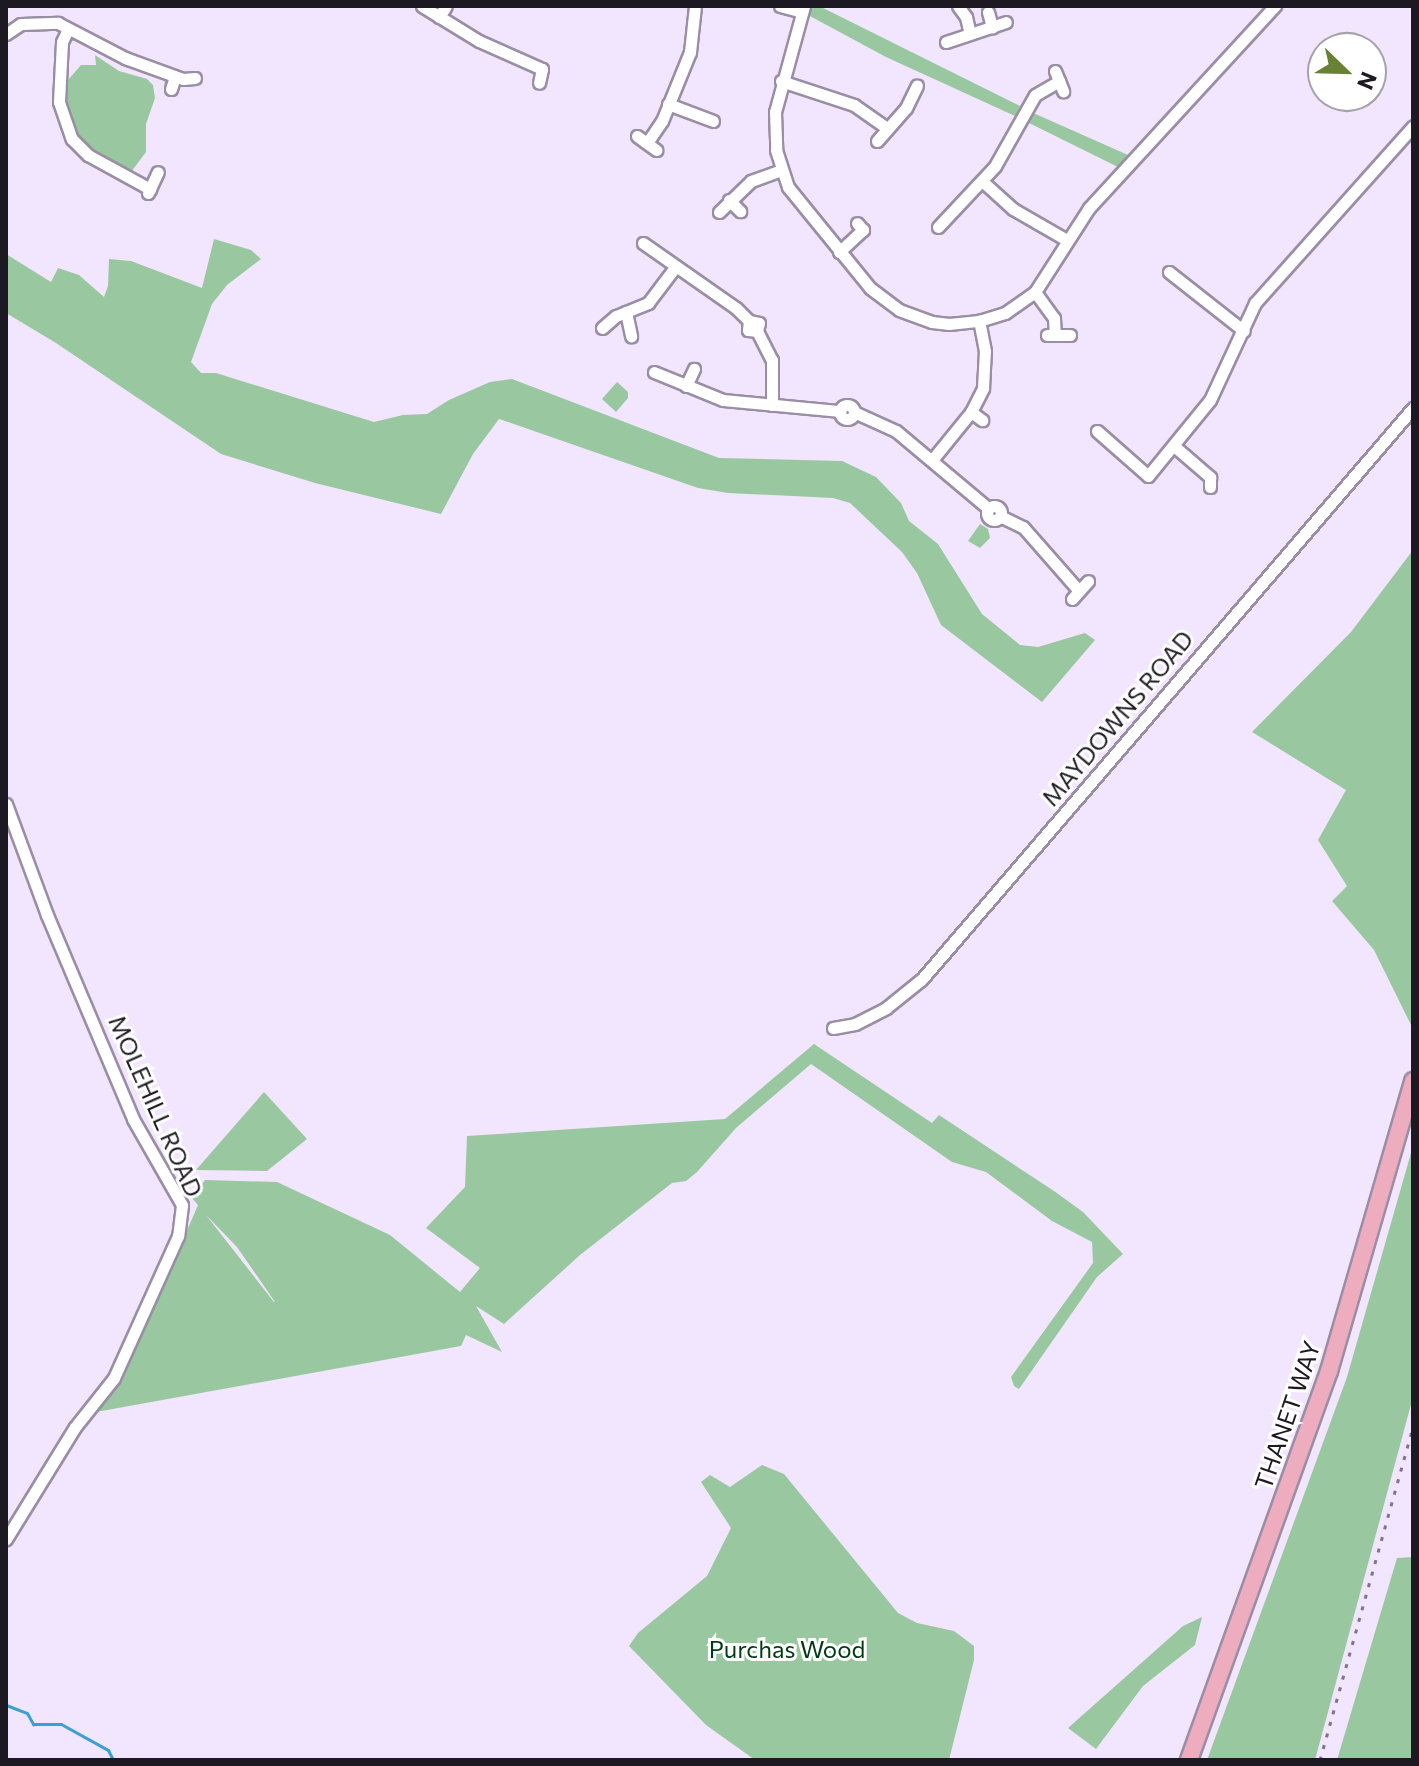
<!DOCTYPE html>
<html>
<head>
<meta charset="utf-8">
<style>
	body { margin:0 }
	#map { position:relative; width:1419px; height:1766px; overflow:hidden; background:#f2e5fe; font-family:Commissioner,sans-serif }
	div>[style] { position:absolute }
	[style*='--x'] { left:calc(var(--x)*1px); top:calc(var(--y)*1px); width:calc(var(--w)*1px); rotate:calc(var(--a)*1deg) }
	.green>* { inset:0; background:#99c8a0 }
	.stream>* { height:3px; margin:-1.5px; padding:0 1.5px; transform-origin:1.5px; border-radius:1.5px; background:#3aa0d1 }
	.roads { filter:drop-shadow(2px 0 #9a8ea5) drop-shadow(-2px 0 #9a8ea5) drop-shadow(0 2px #9a8ea5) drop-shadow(0 -2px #9a8ea5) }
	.minor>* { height:11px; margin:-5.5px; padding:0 5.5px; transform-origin:5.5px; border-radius:5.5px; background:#fff }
	.minor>.ring { margin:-5.5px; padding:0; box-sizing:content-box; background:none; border:11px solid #fff; border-radius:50% }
	.primary>* { height:16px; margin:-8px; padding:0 8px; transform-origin:8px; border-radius:8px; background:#eeacbf }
	.rail>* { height:3px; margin-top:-1.5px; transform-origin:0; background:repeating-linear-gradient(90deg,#7e7686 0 4px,transparent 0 12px) }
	span { translate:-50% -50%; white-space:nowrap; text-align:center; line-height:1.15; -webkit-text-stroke:6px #fff; paint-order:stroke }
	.street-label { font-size:24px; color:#1d1922 }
	.park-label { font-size:24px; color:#003a13 }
	.frame { position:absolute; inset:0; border:8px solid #1d1922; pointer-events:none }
	.north { position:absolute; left:1307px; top:32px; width:80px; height:80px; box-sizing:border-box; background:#fff; border:2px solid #a5a3a7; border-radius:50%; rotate:113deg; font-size:22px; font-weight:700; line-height:32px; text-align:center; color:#1d1922 }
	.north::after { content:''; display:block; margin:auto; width:28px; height:36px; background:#688134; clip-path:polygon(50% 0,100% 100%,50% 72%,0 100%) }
</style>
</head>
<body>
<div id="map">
	<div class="green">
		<div style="clip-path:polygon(811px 6px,819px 6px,1020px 106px,1015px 116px,886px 57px,808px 15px)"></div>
		<div style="clip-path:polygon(74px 35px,167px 77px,174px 93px,164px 90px,165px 78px,125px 67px,80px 40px,72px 41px,69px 45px,68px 80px,81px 65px,96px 65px,95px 55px,119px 71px,147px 79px,153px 85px,155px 98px,146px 124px,146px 152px,131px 172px,89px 152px,72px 123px,65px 97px,65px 71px,67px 45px)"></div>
		<div style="clip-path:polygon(1031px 112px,1128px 155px,1120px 168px,1027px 122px)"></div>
		<div style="clip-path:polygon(214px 239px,251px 250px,261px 259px,227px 285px,212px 304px,191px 362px,201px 373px,216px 373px,374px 422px,403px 415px,427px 414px,449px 400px,490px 382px,512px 379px,719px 458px,842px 461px,876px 477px,901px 503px,909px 521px,938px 544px,982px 614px,1020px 645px,1038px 647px,1085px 633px,1095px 640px,1042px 702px,941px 625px,917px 573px,902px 552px,850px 503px,833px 498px,728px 493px,698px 488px,499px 419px,473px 454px,441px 514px,315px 483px,221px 454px,56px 343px,6px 313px,6px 254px,51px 282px,58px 268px,79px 275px,104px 297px,108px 286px,109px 259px,131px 261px,202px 288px)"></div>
		<div style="clip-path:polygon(617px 382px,628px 392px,628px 398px,616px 412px,602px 399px)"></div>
		<div style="clip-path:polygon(980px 524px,988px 529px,990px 538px,980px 548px,968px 541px)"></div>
		<div style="clip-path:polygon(1413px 550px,1413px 1029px,1374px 950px,1332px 901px,1347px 886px,1318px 840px,1346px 790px,1252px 732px,1351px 632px)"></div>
		<div style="clip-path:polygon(evenodd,814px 1044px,932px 1123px,939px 1115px,1054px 1191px,1083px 1212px,1123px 1254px,1097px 1277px,1019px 1389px,1014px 1386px,1011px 1377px,1093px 1263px,1092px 1242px,1052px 1221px,986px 1172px,952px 1162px,811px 1064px,736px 1128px,697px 1172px,686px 1181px,672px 1183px,580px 1255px,504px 1324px,476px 1306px,502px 1352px,466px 1335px,461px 1346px,96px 1412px,121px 1383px,198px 1205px,192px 1198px,205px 1180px,277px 1182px,390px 1235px,460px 1292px,480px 1268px,426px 1228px,465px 1187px,467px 1136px,725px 1119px,814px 1044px,206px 1215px,237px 1247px,275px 1302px,274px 1302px,206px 1215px)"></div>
		<div style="clip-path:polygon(264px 1092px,307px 1139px,267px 1171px,196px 1170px)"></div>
		<div style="clip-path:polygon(1413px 1146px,1413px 1397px,1315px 1760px,1207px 1760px,1347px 1377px)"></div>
		<div style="clip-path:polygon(762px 1465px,784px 1474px,898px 1613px,917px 1623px,954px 1631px,974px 1646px,974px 1660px,949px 1760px,755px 1760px,706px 1725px,629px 1646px,638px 1633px,707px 1576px,731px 1528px,701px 1482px,710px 1475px,730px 1487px)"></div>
		<div style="clip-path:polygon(1413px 1557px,1413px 1760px,1337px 1760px,1397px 1558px)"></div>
		<div style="clip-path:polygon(1202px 1617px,1195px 1645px,1143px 1686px,1096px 1749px,1068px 1728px,1183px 1626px)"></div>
	</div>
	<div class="stream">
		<div style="--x:6;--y:1705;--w:22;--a:21"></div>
		<div style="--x:27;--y:1713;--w:13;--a:61"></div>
		<div style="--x:33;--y:1724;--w:28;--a:0"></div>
		<div style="--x:61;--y:1724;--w:54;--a:29"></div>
		<div style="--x:108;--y:1750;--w:11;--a:63"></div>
	</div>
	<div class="roads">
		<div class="minor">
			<div style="--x:422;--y:6;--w:67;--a:31.6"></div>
			<div style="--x:479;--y:41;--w:69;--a:24"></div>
			<div style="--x:542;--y:69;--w:14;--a:102"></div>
			<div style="--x:780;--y:6;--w:23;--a:15"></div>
			<div style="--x:804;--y:6;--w:110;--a:105.3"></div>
			<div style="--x:775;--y:112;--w:38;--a:88"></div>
			<div style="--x:776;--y:150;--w:39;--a:72"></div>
			<div style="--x:788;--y:187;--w:130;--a:50.9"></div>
			<div style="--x:870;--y:288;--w:36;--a:37"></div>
			<div style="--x:899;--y:310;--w:35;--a:20"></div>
			<div style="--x:932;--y:322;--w:17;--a:7"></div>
			<div style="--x:949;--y:324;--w:30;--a:-6"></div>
			<div style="--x:979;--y:321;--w:27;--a:-17"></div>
			<div style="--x:1005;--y:313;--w:37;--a:-35"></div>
			<div style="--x:1035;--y:292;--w:100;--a:-57.3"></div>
			<div style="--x:1089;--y:208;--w:275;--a:-47.4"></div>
			<div style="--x:958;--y:6;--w:14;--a:54"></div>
			<div style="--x:966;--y:17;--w:17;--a:77"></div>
			<div style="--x:988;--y:12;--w:16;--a:75"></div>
			<div style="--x:439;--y:17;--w:13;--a:-58"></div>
			<div style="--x:68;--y:29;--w:14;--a:115"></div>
			<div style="--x:62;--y:42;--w:60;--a:92.9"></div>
			<div style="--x:59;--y:102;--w:39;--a:71"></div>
			<div style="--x:72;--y:139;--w:23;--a:45"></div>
			<div style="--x:88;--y:155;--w:71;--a:28.7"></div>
			<div style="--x:6;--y:34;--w:18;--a:-34"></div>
			<div style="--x:21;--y:24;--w:37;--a:-2"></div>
			<div style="--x:58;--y:23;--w:76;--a:27.6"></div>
			<div style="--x:125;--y:58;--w:62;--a:19.9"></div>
			<div style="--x:183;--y:79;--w:12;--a:-5"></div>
			<div style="--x:946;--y:42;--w:63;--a:-18.4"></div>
			<div style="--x:1055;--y:71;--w:22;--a:68"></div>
			<div style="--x:781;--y:81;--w:77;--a:18.2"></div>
			<div style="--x:854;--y:105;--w:40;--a:34.9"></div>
			<div style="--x:171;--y:89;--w:13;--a:-72"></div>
			<div style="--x:668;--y:104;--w:48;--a:20.7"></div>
			<div style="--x:637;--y:136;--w:24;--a:36"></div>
			<div style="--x:877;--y:141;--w:44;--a:-48.7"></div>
			<div style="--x:906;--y:108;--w:25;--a:-64"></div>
			<div style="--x:647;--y:143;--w:27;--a:-56"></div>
			<div style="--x:662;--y:121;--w:74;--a:-67.9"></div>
			<div style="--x:690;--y:52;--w:46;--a:-83.8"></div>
			<div style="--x:982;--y:181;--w:42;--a:42.1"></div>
			<div style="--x:1013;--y:209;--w:62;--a:29.9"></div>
			<div style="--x:148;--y:193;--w:23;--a:-65"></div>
			<div style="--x:729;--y:200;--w:16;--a:45"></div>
			<div style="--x:719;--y:212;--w:45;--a:-44.1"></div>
			<div style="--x:751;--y:181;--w:32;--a:-20"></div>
			<div style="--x:938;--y:227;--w:83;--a:-46.9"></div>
			<div style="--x:995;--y:166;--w:81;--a:-60.6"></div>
			<div style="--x:1035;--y:95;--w:28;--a:-30"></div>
			<div style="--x:643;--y:243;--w:113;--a:35"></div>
			<div style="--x:736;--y:308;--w:18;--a:45"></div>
			<div style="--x:839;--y:252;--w:33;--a:-43"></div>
			<div style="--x:863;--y:230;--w:9;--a:-131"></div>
			<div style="--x:1169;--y:272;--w:95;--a:38.2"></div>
			<div style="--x:1035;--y:292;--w:32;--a:54"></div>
			<div style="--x:1054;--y:318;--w:17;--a:87"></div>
			<div style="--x:626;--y:312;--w:25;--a:78"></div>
			<div style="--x:602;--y:328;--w:18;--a:-41"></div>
			<div style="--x:616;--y:316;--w:35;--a:-22"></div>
			<div style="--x:648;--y:303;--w:46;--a:-52.9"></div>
			<div style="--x:757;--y:331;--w:9;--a:-174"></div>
			<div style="--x:748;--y:330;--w:9;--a:-84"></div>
			<div style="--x:749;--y:321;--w:10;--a:11"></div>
			<div style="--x:759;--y:323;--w:8;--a:104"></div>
			<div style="--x:757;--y:331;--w:33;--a:63"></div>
			<div style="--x:772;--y:360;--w:45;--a:90"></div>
			<div style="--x:1047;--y:335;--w:23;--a:0"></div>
			<div style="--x:654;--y:372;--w:74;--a:22.1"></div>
			<div style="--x:723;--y:400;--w:118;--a:5.4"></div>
			<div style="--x:686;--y:386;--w:19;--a:-65"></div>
			<div class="ring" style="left:840px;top:405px;width:3px;height:3px"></div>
			<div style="--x:854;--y:412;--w:46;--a:24.3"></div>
			<div style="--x:896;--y:431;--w:121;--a:40"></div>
			<div style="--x:971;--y:412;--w:14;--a:36"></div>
			<div style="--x:1097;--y:431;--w:68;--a:41.4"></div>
			<div style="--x:1148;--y:476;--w:98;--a:-50.8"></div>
			<div style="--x:1210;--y:400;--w:107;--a:-65.1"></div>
			<div style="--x:1255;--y:303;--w:237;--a:-48.2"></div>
			<div style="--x:1174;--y:446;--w:48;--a:40.7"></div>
			<div style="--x:1210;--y:477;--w:10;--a:90"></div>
			<div style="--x:932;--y:460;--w:62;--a:-50.9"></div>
			<div style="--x:971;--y:412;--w:27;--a:-63"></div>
			<div style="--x:983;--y:388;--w:37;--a:-87"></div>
			<div style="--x:985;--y:351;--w:31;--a:-101"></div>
			<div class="ring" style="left:987px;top:506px;width:3px;height:3px"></div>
			<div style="--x:1000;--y:516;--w:25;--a:26"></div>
			<div style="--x:1023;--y:527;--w:85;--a:48.8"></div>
			<div style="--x:1072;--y:599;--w:24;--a:-48"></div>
			<div style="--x:6;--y:804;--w:118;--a:69.7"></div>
			<div style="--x:47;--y:915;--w:221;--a:67.1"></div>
			<div style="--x:133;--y:1119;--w:99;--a:60.3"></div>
			<div style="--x:182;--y:1205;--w:31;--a:97"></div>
			<div style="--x:178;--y:1236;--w:156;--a:114.3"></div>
			<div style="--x:114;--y:1378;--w:63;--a:128.5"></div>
			<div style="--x:75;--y:1427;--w:132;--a:121.6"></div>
			<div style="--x:833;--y:1028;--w:22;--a:-10"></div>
			<div style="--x:855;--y:1024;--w:35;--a:-27"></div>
			<div style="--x:886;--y:1008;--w:46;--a:-38.9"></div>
			<div style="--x:922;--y:979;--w:753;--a:-49.31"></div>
		</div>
		<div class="primary">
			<div style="--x:1189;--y:1760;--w:413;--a:-70.2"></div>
			<div style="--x:1329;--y:1371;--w:302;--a:-73.8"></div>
		</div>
	</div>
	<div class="rail">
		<div style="--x:1320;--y:1760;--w:347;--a:-74.4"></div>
	</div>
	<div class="street-label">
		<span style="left:1117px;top:718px;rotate:-50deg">MAYDOWNS ROAD</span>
		<span style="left:156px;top:1106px;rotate:66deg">MOLEHILL ROAD</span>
		<span style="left:1287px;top:1415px;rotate:-71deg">THANET WAY</span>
	</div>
	<div class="park-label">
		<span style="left:787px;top:1649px">Purchas Wood</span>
	</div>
	<div class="frame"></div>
	<div class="north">N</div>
</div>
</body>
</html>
